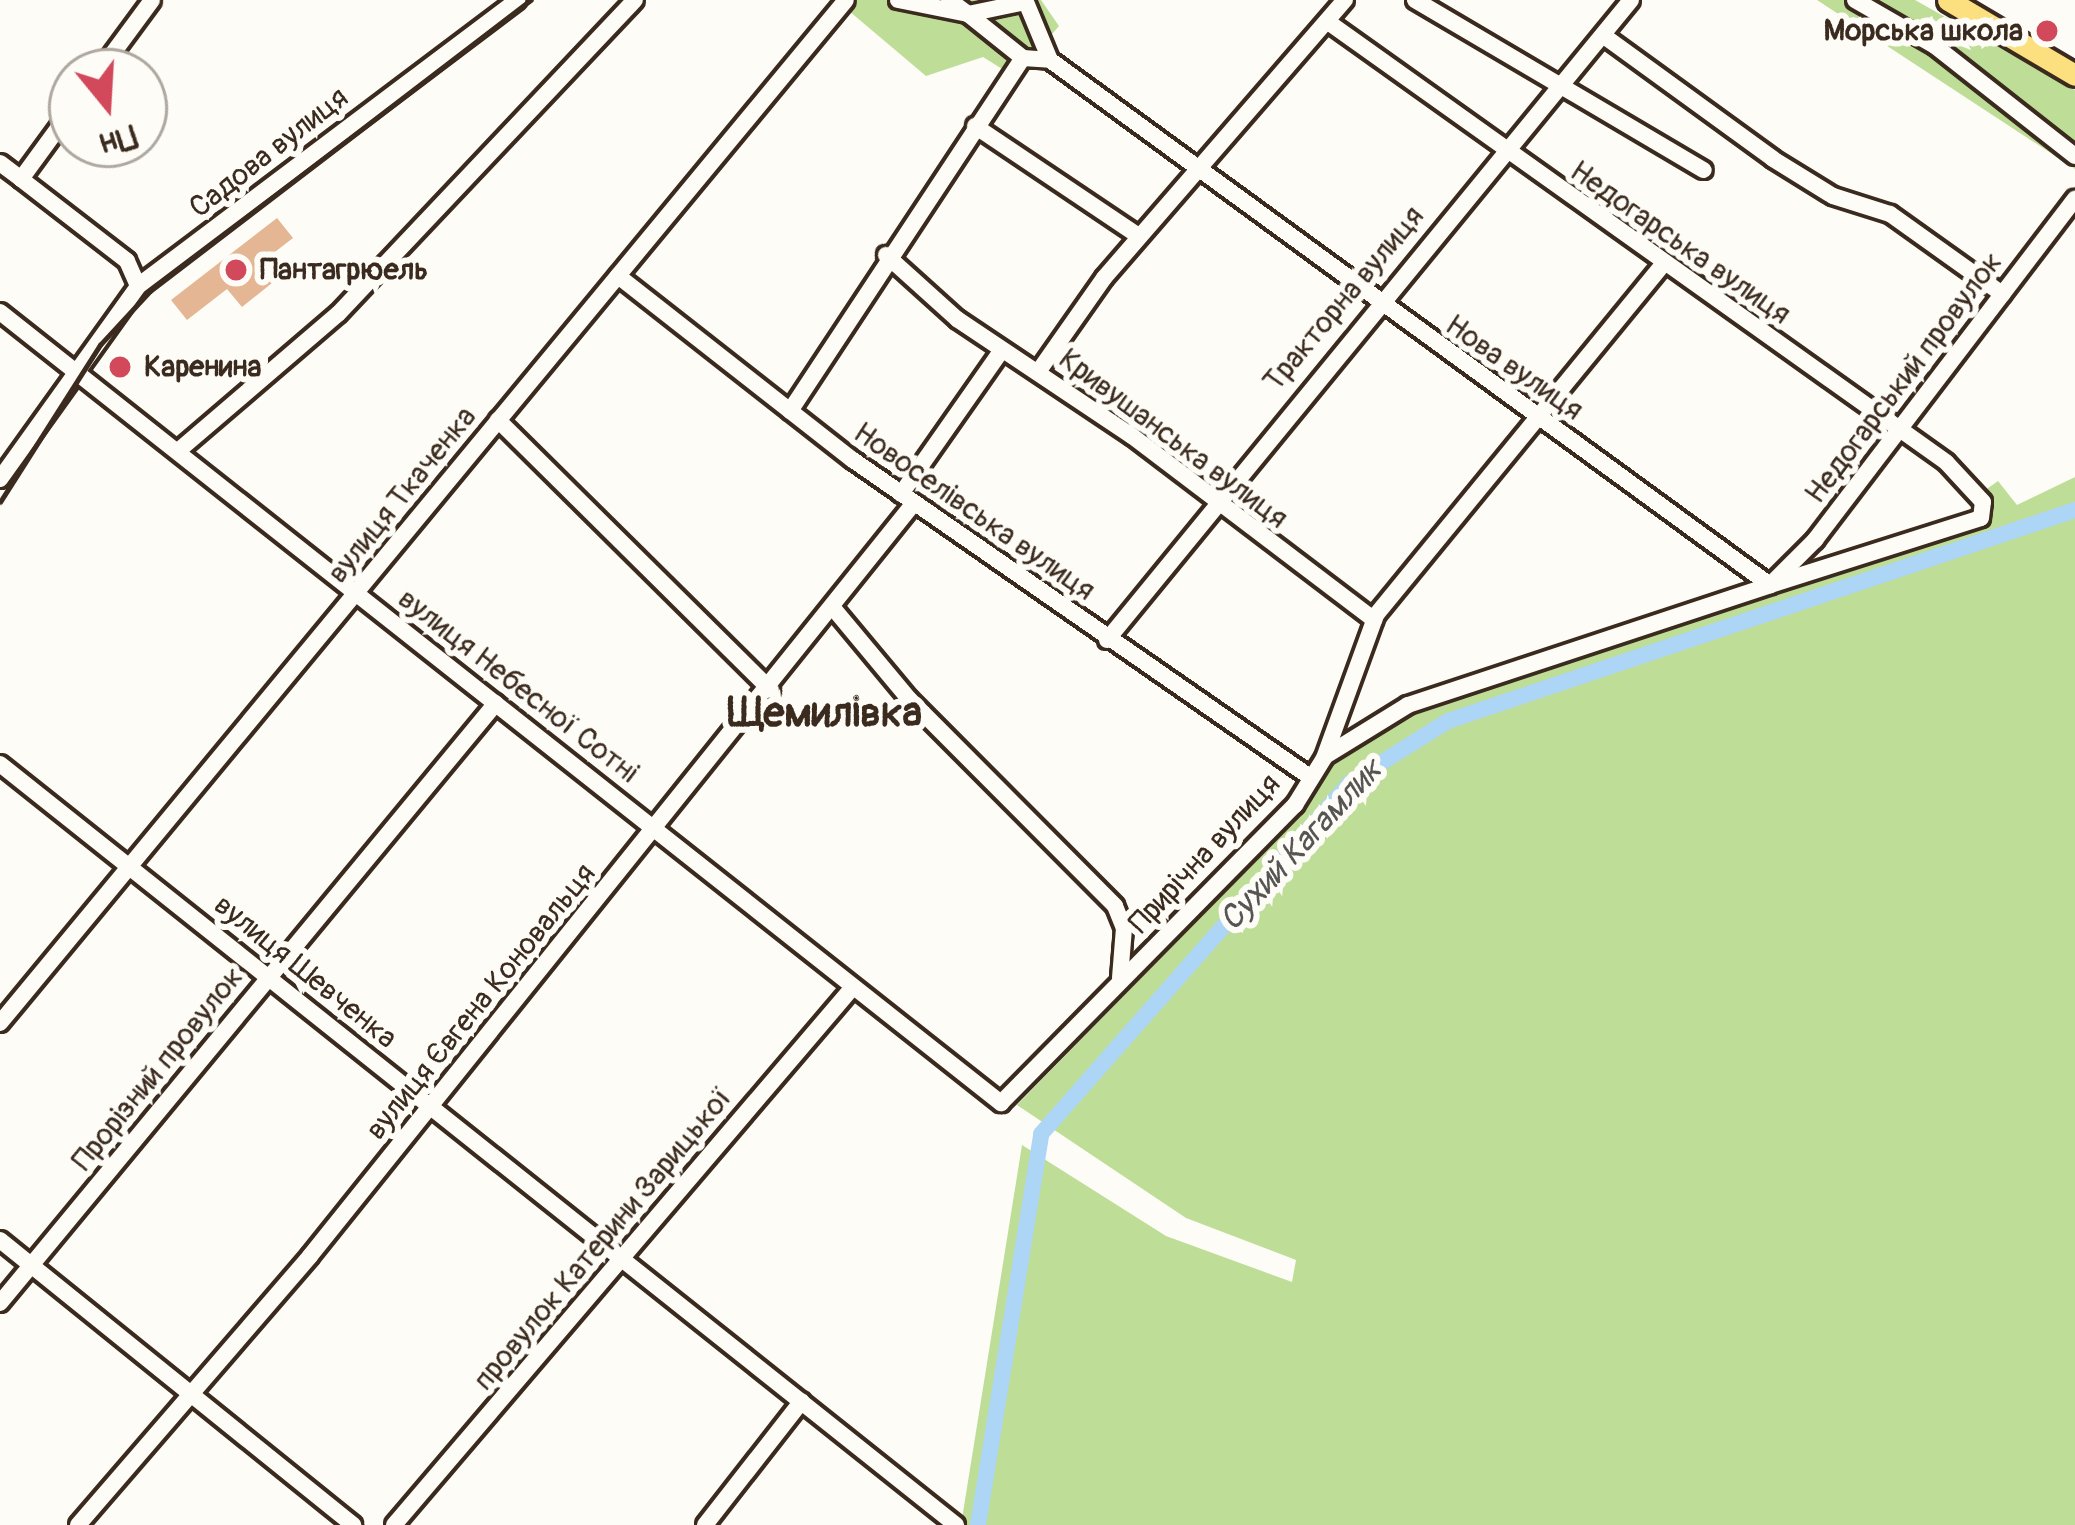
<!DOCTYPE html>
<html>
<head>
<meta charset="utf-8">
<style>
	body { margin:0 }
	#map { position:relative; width:2075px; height:1525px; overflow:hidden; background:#fdfcf7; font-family:Pangolin,sans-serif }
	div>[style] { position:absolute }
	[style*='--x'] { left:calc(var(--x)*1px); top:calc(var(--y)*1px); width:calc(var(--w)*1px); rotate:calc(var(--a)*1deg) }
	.green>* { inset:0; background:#bede97 }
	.canal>* { height:16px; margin:-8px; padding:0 8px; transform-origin:8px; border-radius:8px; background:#acd5f6 }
	.building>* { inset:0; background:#e4b694 }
	.roads { filter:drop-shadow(3px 0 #3b2a1e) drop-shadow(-3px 0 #3b2a1e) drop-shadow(0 3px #3b2a1e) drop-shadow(0 -3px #3b2a1e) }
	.minor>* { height:16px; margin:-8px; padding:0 8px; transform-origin:8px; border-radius:8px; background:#fdfcf7 }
	.major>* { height:21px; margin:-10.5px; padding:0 10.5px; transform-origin:10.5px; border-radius:10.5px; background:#fce080 }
	.rail>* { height:4.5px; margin:-2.25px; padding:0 2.25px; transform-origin:2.25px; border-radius:2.25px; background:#3b2a1e }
	.dots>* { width:33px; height:33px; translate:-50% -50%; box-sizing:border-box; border:6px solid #fdfcf7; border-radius:50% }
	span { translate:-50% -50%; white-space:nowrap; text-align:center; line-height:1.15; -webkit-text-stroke:12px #fdfcf7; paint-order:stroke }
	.poi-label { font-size:30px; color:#3b2a1e; font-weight:700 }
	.right { translate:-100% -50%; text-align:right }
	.left { translate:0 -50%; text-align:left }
	.street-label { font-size:30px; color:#3b2a1e }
	.water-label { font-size:33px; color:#575554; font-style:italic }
	.district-label { font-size:42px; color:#3b2a1e; font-weight:700 }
	.north { position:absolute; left:48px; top:48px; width:120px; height:120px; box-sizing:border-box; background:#fdfcf7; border:3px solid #afa8a0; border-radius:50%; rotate:162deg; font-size:33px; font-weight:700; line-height:48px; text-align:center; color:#3b2a1e }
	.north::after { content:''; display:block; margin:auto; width:42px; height:54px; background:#d1495b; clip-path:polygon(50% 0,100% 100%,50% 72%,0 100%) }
</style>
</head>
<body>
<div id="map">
	<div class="green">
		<div style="clip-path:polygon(836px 0,1041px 0,1059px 26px,1015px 77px,983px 57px,926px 76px)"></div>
		<div style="clip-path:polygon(1817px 0,1915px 0,2075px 90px,2075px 169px)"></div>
		<div style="clip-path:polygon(2075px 477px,2075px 1525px,961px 1525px,1022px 1145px,1166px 1236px,1292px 1282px,1296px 1260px,1186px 1218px,1017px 1105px,1234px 883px,1343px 752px,1441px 701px,1987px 522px,1984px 491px,1998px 481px,2017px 505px)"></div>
	</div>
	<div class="canal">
		<div style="--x:978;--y:1525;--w:396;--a:-80.8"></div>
		<div style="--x:1041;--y:1134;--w:467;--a:-48.7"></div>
		<div style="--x:1349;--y:783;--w:117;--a:-32.1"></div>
		<div style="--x:1448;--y:721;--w:662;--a:-18.6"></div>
	</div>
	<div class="building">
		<div style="clip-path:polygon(277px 218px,293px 238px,258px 265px,272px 283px,242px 307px,227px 289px,187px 320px,171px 300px)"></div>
	</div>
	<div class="roads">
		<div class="minor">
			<div style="--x:898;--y:0;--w:71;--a:11.3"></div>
			<div style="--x:968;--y:14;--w:70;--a:38.7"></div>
			<div style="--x:1023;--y:58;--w:27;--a:4"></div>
			<div style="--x:949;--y:0;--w:24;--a:36"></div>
			<div style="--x:968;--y:14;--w:59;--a:-11.7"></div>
			<div style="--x:1026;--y:2;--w:63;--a:67.5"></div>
			<div style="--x:1050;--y:60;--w:891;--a:36.1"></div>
			<div style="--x:1770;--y:585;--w:221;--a:-17.6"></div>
			<div style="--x:1981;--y:518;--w:16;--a:-83"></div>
			<div style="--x:1983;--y:502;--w:54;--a:-132.8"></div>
			<div style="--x:1946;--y:462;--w:759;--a:-144.55"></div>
			<div style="--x:1415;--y:0;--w:335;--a:30.5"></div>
			<div style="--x:1855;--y:0;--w:92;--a:29.9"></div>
			<div style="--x:1935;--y:46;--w:178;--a:38.2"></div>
			<div style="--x:1604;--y:36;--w:209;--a:36"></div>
			<div style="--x:1773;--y:159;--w:70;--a:31.7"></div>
			<div style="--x:1833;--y:196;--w:60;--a:17.5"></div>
			<div style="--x:1890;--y:214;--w:138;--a:35.5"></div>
			<div style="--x:99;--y:72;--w:89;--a:-53.6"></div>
			<div style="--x:975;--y:126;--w:197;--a:33.9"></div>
			<div style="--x:0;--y:163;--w:26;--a:37"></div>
			<div style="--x:21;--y:179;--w:87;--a:-53.9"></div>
			<div style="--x:21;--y:179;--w:134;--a:37.7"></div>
			<div style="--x:127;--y:261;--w:27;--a:66"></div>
			<div style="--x:886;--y:255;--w:96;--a:42"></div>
			<div style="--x:957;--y:319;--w:211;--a:33.8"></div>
			<div style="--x:1132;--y:436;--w:304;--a:37.2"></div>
			<div style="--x:618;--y:276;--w:298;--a:38.1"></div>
			<div style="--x:853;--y:460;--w:556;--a:34.75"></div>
			<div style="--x:0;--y:312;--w:1276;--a:38.32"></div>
			<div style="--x:1001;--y:1103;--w:419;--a:-45.4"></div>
			<div style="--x:1295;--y:805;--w:55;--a:-58.3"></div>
			<div style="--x:1324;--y:758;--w:152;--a:-70"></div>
			<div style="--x:1376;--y:615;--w:450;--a:-50.7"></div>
			<div style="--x:1038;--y:372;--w:115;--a:-54.9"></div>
			<div style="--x:1104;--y:278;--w:368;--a:-49.1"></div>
			<div style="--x:790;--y:411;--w:423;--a:-56.6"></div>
			<div style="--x:498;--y:420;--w:384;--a:44.7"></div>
			<div style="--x:178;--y:451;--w:211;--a:-40.6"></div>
			<div style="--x:338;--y:314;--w:432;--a:-46.6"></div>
			<div style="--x:0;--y:479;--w:237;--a:-54.4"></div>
			<div style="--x:138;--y:286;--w:475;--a:-37"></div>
			<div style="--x:901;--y:494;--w:176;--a:-55"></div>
			<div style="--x:834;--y:609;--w:117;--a:50.2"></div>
			<div style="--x:909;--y:699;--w:292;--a:45.1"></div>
			<div style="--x:1115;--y:906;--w:24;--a:68"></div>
			<div style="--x:1124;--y:928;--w:50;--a:94.6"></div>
			<div style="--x:1107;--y:640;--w:827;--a:-50.69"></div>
			<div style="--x:1327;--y:755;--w:95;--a:-31.7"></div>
			<div style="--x:1408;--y:705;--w:381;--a:-18.3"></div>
			<div style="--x:1770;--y:585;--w:64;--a:-45"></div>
			<div style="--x:1815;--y:540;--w:429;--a:-52.7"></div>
			<div style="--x:0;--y:764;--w:1222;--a:38.52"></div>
			<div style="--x:0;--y:1023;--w:1327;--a:-50.41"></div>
			<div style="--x:0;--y:1240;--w:454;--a:38.9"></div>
			<div style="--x:0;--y:1303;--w:778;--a:-50.42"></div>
			<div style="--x:78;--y:1525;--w:355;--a:-49.2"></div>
			<div style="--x:310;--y:1256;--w:965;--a:-51.27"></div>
			<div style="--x:394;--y:1525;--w:707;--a:-49.53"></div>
			<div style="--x:705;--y:1525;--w:157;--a:-52"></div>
		</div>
		<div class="major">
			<div style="--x:1948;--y:0;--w:147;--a:30.6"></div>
		</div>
	</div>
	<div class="rail">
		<div style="--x:0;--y:502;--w:186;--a:-57.5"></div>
		<div style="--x:100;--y:345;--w:74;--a:-47.2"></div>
		<div style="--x:150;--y:291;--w:479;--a:-37.4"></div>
	</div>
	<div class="dots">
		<div style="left:2047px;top:31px;background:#d1495b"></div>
		<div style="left:236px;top:270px;background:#d1495b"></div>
		<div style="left:120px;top:367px;background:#d1495b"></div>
	</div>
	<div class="poi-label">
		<span class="right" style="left:2023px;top:31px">Морська школа</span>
		<span class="left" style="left:260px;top:270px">Пантагрюель</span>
		<span class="left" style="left:144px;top:367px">Каренина</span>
	</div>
	<div class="street-label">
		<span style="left:269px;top:153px;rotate:-38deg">Садова вулиця</span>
		<span style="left:1680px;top:243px;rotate:35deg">Недогарська вулиця</span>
		<span style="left:1344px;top:299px;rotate:-50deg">Тракторна вулиця</span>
		<span style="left:1514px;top:368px;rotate:35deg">Нова вулиця</span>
		<span style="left:1904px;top:378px;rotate:-53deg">Недогарський провулок</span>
		<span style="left:1173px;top:439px;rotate:37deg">Кривушанська вулиця</span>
		<span style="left:402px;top:495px;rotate:-51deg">вулиця Ткаченка</span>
		<span style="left:974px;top:512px;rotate:35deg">Новоселівська вулиця</span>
		<span style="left:518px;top:686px;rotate:38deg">вулиця Небесної Сотні</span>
		<span style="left:1205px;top:854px;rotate:-47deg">Прирічна вулиця</span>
		<span style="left:305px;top:972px;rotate:39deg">вулиця Шевченка</span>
		<span style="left:481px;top:1002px;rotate:-51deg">вулиця Євгена Коновальця</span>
		<span style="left:158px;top:1069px;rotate:-51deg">Прорізний провулок</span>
		<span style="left:603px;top:1239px;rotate:-50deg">провулок Катерини Зарицької</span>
	</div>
	<div class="water-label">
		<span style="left:1301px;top:845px;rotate:-47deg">Сухий Кагамлик</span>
	</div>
	<div class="district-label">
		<span style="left:824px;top:713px">Щемилівка</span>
	</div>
	<div class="north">Пн</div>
</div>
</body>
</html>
